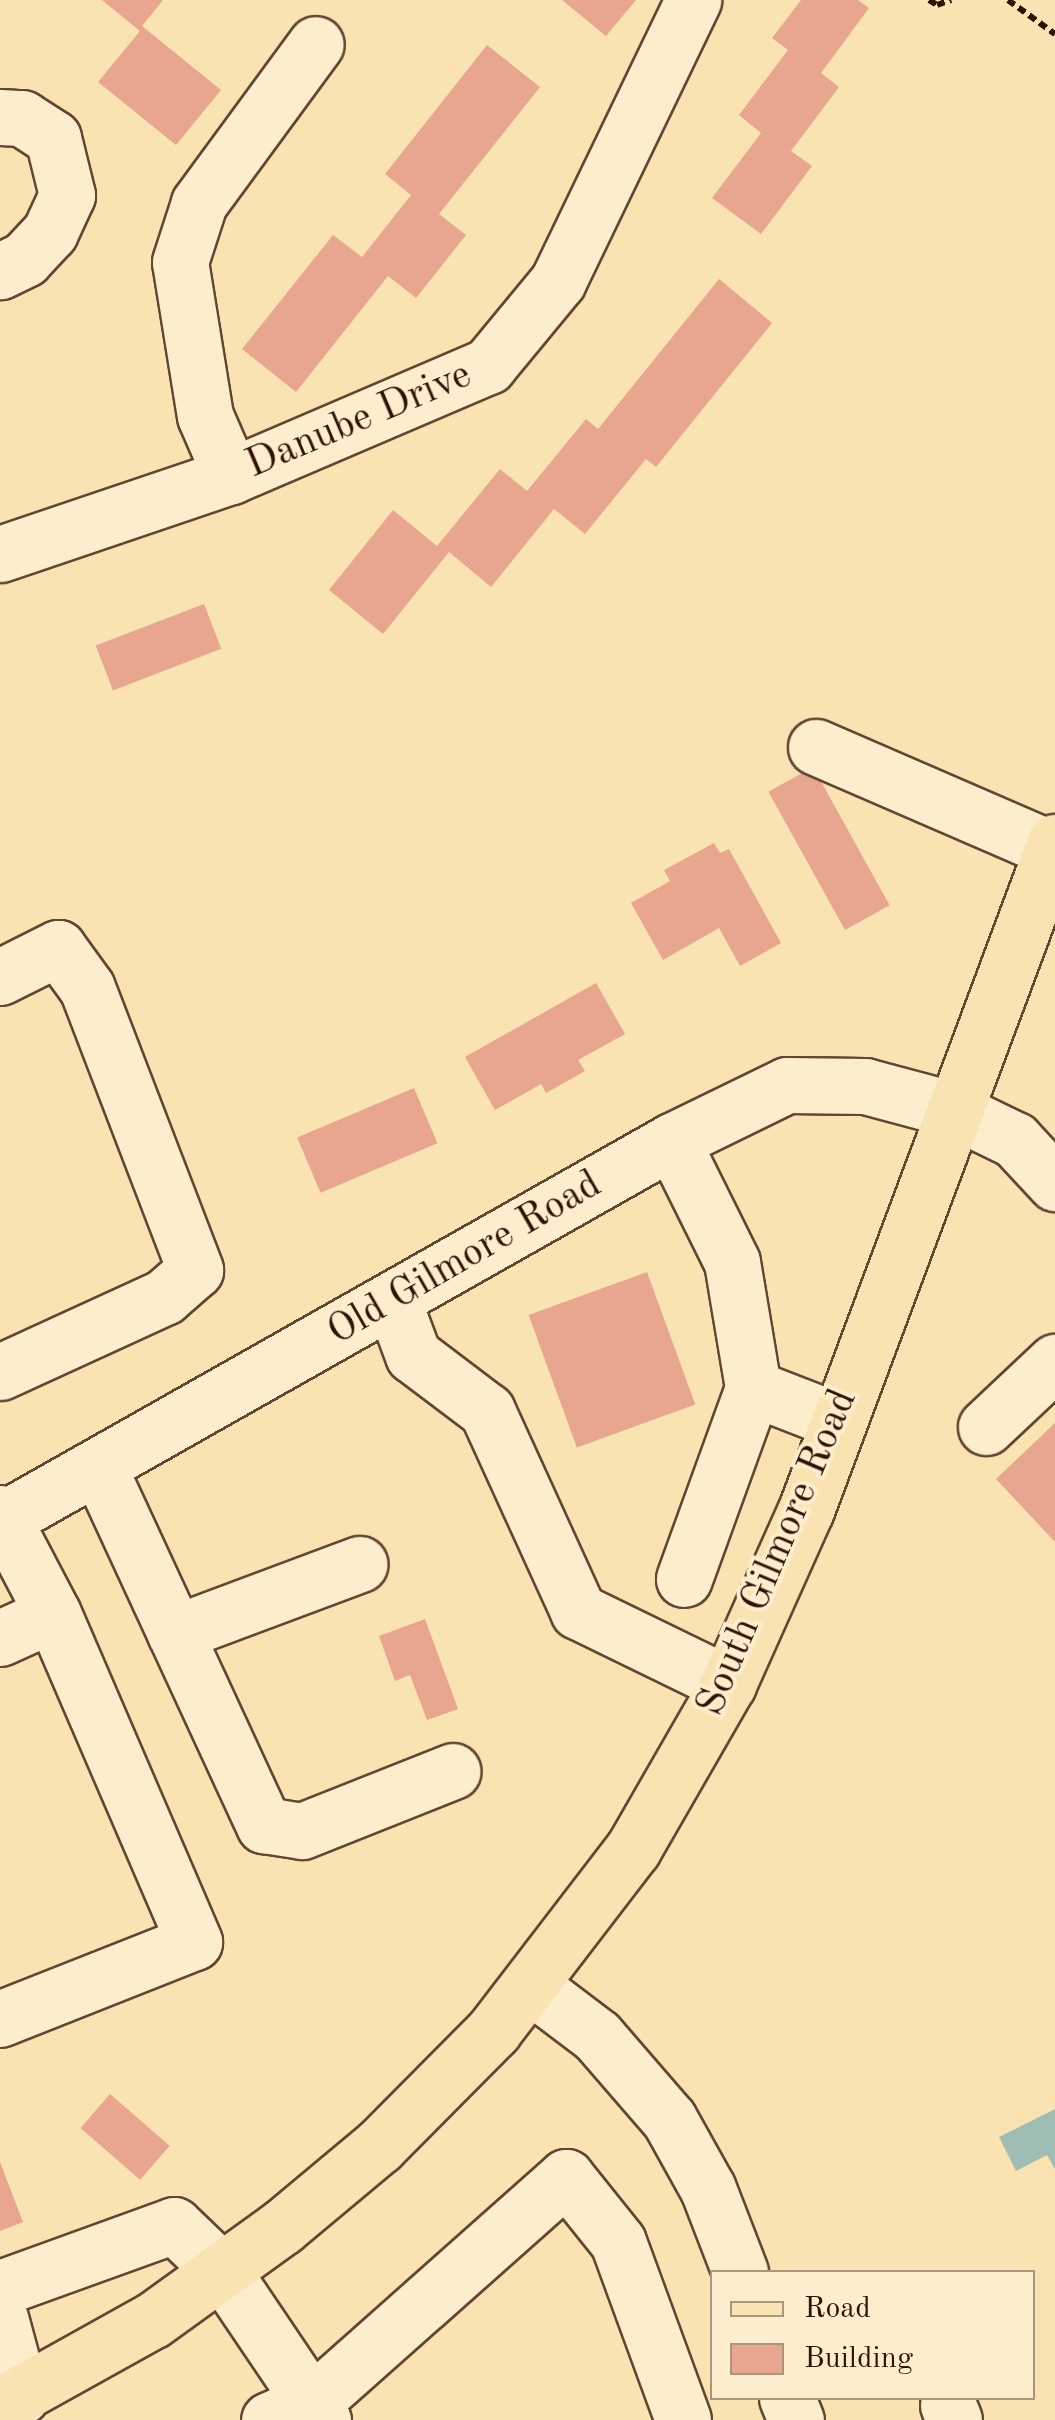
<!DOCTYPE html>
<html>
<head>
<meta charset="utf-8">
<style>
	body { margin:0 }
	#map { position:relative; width:1055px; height:2420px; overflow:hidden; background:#fae3b2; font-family:"Old Standard TT",serif }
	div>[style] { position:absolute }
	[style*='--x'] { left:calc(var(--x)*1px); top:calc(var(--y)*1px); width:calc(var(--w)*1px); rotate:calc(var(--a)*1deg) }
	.water>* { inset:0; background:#9fbdb2 }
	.building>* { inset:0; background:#e8a68e; transform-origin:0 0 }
	.path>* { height:6px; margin-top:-3px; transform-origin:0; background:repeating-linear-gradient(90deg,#301207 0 8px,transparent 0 13px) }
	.roads { filter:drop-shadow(2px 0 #624632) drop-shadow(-2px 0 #624632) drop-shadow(0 2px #624632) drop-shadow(0 -2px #624632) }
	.minor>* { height:55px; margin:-27.5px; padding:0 27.5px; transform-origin:27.5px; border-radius:27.5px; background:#fcedcd }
	.major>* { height:55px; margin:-27.5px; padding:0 27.5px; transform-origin:27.5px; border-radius:27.5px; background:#fae3b2 }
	span { translate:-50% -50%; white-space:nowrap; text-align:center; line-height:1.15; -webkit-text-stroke:8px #fcedcd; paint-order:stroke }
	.street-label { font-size:40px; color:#301207 }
	.legend { position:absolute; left:710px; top:2270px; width:325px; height:130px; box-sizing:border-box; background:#fcedcd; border:2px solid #aa957e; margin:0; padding:12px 18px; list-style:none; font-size:30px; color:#301207 }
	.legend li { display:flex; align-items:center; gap:20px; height:50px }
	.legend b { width:50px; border:2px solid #aa957e }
</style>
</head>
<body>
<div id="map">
	<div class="water">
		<div style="clip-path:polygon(1055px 2109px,1055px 2169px,1047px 2155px,1016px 2171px,999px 2137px)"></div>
	</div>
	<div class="building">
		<div style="clip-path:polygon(102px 0,163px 0,142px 26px,221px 90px,176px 145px,98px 82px,140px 31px)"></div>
		<div style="clip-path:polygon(562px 0,636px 0,606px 36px)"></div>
		<div style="clip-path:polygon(801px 0,858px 0,869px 8px,821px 73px,839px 87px,791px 151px,812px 166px,761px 234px,712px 198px,761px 133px,739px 115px,788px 50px,772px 38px)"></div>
		<div style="clip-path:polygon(487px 45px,540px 87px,439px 214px,466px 235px,416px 298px,388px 276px,296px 392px,242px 349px,333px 235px,362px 257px,411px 195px,385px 174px)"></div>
		<div style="clip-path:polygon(719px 279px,772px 323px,656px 467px,646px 459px,585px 534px,554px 509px,491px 587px,449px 552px,383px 634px,329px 590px,393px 510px,437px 546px,500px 469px,527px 491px,586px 419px,598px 429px)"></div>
		<div style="left:204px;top:604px;width:48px;height:116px;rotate:69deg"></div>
		<div style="left:813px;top:767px;width:158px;height:51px;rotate:61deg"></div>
		<div style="clip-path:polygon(714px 843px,720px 853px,729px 849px,781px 943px,740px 966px,719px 928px,663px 960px,631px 903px,670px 881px,664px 870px)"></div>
		<div style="clip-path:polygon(596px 983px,625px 1034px,578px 1060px,585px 1071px,546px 1093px,541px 1084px,495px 1110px,465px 1057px)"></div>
		<div style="left:414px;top:1088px;width:60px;height:127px;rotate:67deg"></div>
		<div style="left:647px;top:1272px;width:141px;height:126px;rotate:70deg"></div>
		<div style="clip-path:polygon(1055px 1423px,1055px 1542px,996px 1479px)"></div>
		<div style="clip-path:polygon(425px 1619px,458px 1709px,427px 1720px,410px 1675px,395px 1681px,379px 1636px)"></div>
		<div style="left:110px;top:2094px;width:79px;height:45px;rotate:41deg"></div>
		<div style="clip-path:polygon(0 2162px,23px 2222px,0 2231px)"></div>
	</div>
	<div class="path">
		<div style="--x:929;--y:0;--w:9;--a:32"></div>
		<div style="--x:937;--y:5;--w:15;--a:-20"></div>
		<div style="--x:1008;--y:0;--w:58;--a:35.9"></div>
	</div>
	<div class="roads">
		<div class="minor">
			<div style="--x:0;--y:117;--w:22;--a:3"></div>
			<div style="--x:22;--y:118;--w:37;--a:33"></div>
			<div style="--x:53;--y:138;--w:59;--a:76.2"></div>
			<div style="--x:67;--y:195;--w:41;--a:114.7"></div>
			<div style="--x:50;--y:232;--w:37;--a:133"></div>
			<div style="--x:25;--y:259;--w:28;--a:154"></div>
			<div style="--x:231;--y:476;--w:65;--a:-113.4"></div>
			<div style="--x:205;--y:416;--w:156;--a:-99.2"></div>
			<div style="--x:180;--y:262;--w:62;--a:-72.1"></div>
			<div style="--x:199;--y:203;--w:197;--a:-53.7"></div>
			<div style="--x:0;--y:554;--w:244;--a:-18.7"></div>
			<div style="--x:231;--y:476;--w:280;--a:-23.2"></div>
			<div style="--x:488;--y:366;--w:110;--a:-50.5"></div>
			<div style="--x:558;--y:281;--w:312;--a:-64.3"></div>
			<div style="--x:816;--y:747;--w:257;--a:23.4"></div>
			<div style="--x:0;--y:977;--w:65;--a:-26.6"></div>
			<div style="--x:58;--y:948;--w:49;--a:54.1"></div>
			<div style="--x:87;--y:988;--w:302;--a:69"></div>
			<div style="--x:195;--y:1270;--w:41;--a:138.9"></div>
			<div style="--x:164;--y:1297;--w:180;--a:155.4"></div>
			<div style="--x:672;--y:1141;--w:135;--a:63.6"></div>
			<div style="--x:732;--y:1262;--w:128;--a:80.5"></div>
			<div style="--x:753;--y:1388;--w:203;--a:109.9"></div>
			<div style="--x:393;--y:1301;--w:58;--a:69.7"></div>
			<div style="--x:413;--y:1355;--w:93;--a:37.1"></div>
			<div style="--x:487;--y:1411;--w:220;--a:65.5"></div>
			<div style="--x:578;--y:1611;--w:167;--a:26"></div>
			<div style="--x:753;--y:1388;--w:91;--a:21.2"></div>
			<div style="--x:986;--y:1427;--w:95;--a:-43.3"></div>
			<div style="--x:98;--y:1466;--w:396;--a:65.2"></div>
			<div style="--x:264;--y:1825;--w:38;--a:9"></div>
			<div style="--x:302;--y:1831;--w:162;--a:-21.7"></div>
			<div style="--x:0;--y:1513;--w:114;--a:62.3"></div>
			<div style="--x:0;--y:1521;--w:772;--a:-29.49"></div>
			<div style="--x:672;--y:1141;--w:128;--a:-26"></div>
			<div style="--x:787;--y:1085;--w:78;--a:0.7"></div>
			<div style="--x:865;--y:1086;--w:89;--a:15"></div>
			<div style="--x:951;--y:1109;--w:71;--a:25.8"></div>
			<div style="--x:1015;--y:1140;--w:59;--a:47.1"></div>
			<div style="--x:175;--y:1633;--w:197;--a:-20.5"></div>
			<div style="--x:0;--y:1638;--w:58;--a:-24.4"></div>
			<div style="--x:53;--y:1614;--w:357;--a:66.7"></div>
			<div style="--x:194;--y:1942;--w:209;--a:158.4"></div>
			<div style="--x:531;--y:1986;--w:83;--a:37.1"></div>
			<div style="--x:597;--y:2036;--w:110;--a:49.1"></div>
			<div style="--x:669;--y:2119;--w:80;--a:60.9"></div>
			<div style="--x:708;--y:2189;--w:89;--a:68.9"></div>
			<div style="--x:0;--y:2288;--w:185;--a:-19.9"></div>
			<div style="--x:174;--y:2225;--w:68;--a:43.8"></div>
			<div style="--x:223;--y:2272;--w:179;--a:56"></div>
			<div style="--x:0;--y:2318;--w:81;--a:74.9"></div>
			<div style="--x:787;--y:2398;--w:24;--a:68"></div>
			<div style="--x:948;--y:2405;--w:16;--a:68"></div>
			<div style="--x:269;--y:2420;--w:50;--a:-23.5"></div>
			<div style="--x:315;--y:2400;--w:336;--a:-41.6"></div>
			<div style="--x:566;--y:2177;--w:83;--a:51.3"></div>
			<div style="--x:618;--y:2242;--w:189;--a:69.9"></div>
		</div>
		<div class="major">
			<div style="--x:0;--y:2405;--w:175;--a:-29.1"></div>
			<div style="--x:153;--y:2320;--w:159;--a:-35.8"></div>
			<div style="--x:282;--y:2227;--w:126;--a:-39.9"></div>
			<div style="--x:379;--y:2146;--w:163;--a:-45.2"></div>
			<div style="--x:494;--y:2030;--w:228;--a:-52.5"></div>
			<div style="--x:633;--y:1849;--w:190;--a:-60.1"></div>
			<div style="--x:728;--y:1684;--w:191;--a:-65.9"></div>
			<div style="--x:806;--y:1510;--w:713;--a:-69.56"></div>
		</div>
	</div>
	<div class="street-label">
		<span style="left:359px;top:421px;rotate:-23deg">Danube Drive</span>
		<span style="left:465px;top:1259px;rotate:-30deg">Old Gilmore Road</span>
		<span style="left:778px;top:1553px;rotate:-67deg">South Gilmore Road</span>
	</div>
	<ul class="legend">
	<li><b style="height:12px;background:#fae3b2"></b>Road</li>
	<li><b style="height:28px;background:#e8a68e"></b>Building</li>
	</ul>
</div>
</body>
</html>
